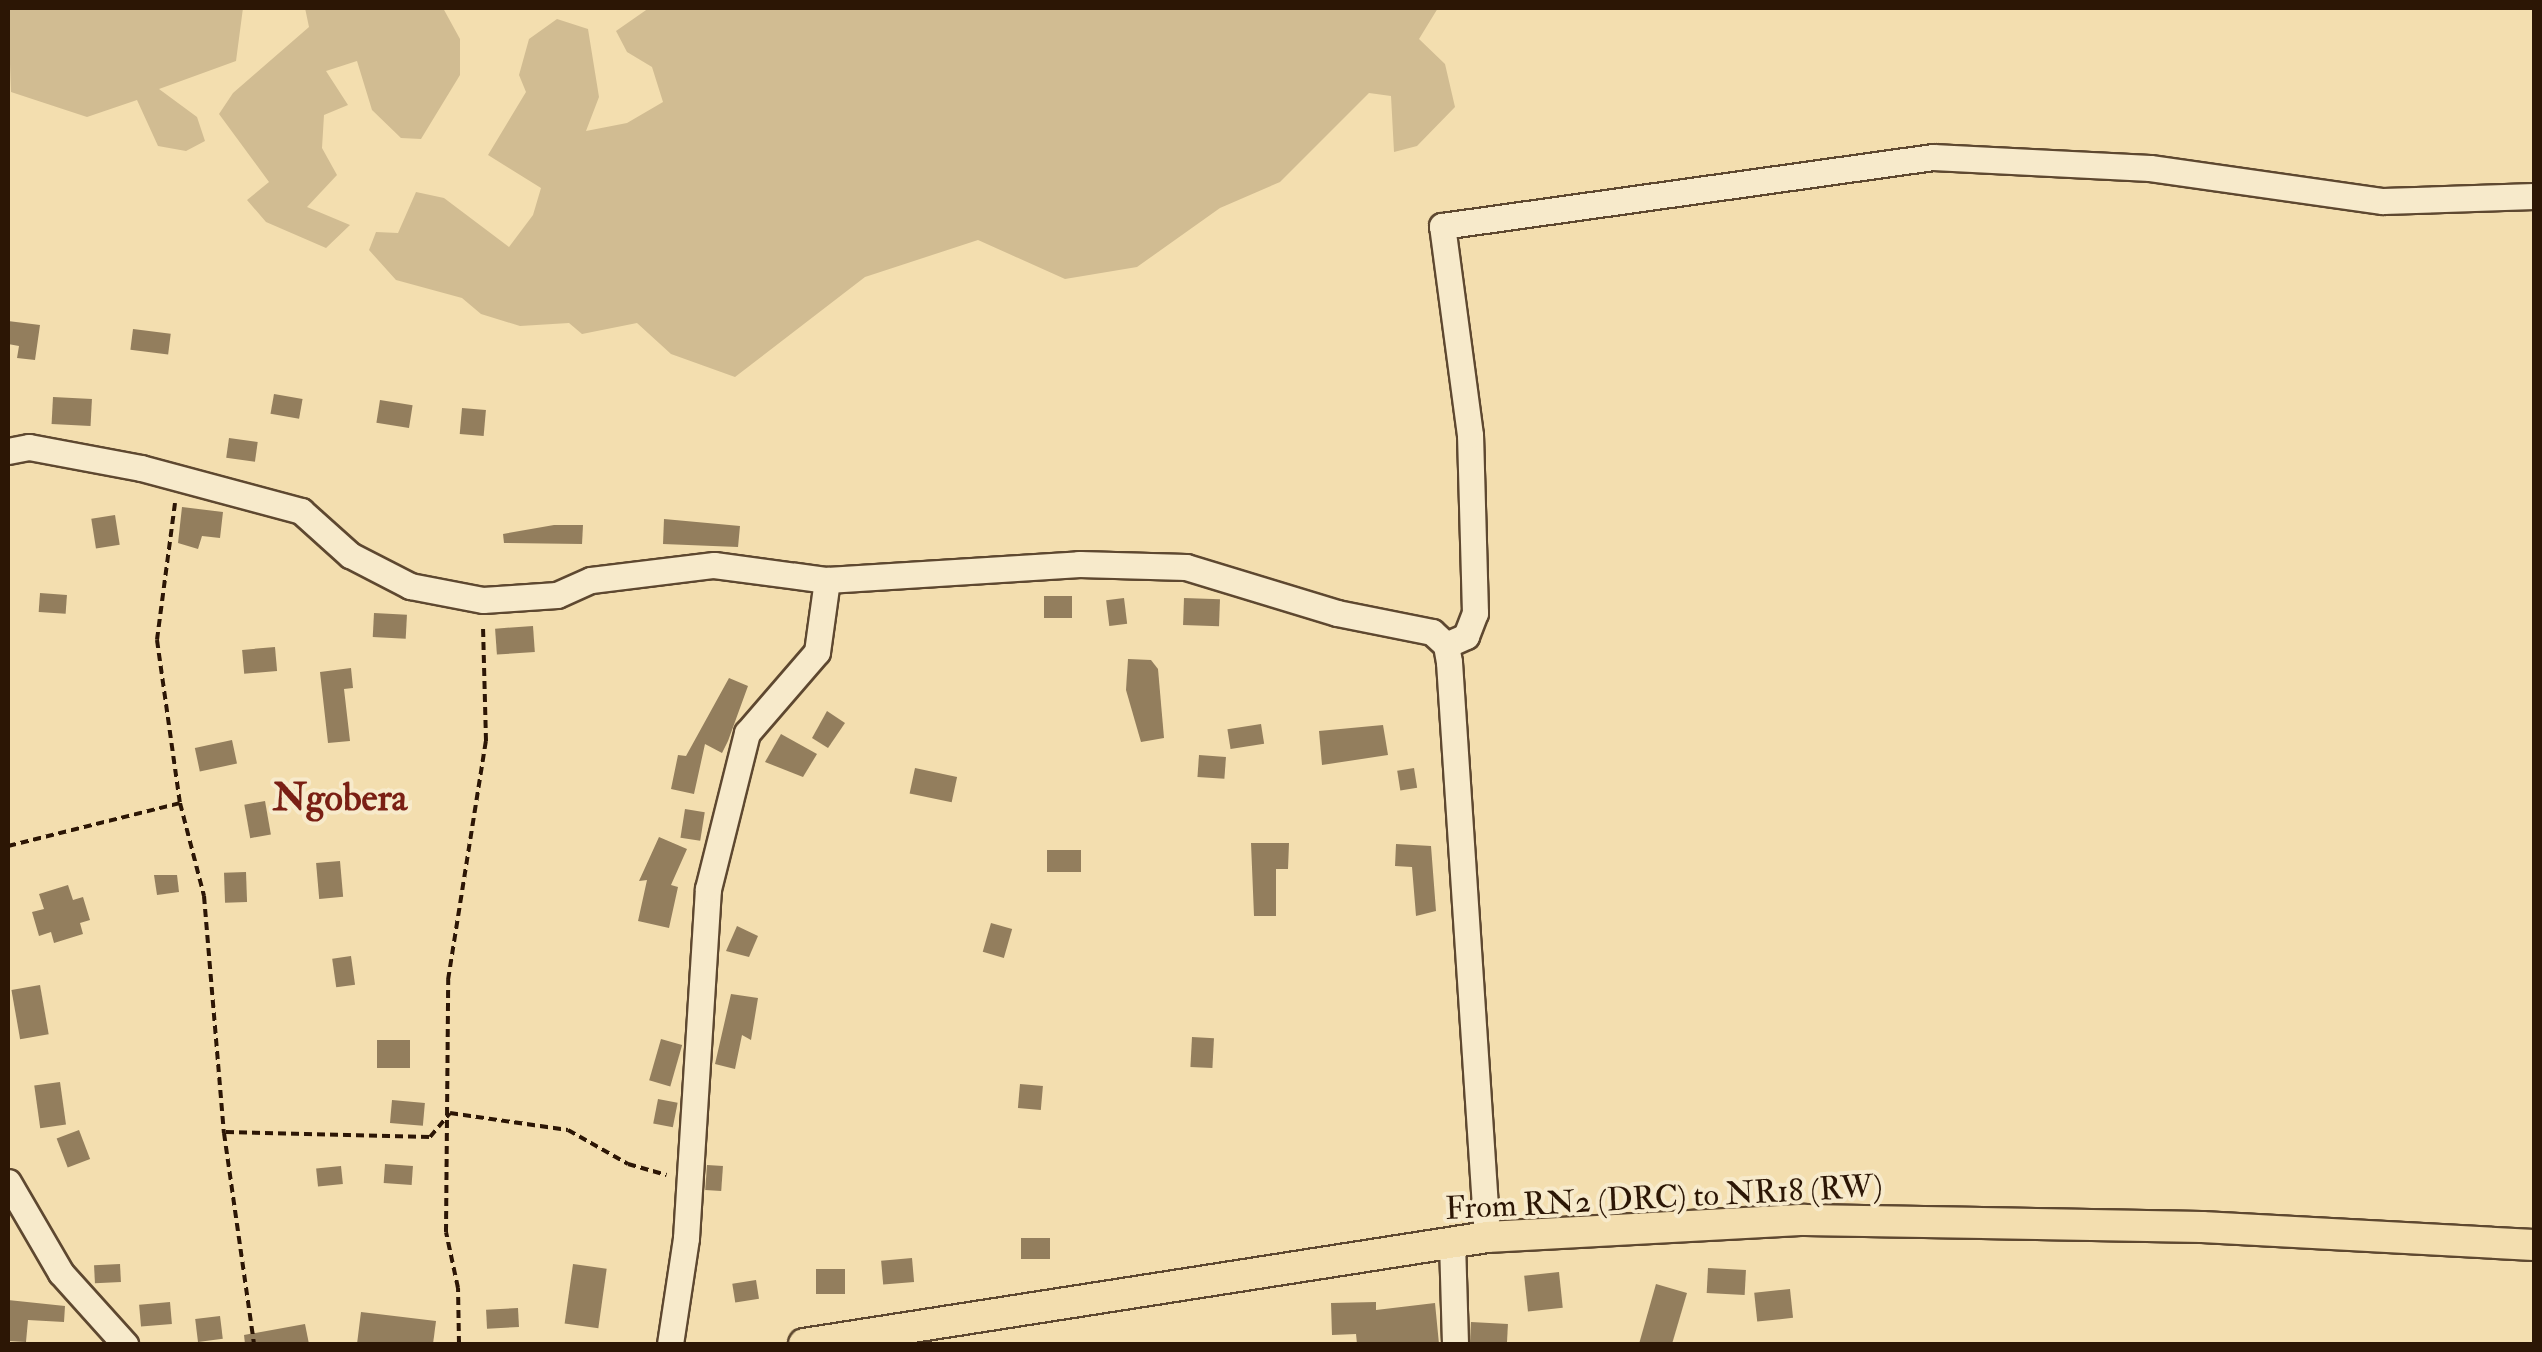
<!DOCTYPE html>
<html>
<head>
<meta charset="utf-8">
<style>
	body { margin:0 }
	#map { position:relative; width:2542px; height:1352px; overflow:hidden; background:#f3deaf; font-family:"IM FELL Double Pica",serif }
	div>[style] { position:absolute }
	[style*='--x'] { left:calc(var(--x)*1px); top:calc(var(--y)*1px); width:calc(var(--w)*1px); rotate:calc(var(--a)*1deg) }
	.green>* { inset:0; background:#d1bc92 }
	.building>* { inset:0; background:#937e5d; transform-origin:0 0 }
	.path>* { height:4px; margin-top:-2px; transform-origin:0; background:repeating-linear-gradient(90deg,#2c1605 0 8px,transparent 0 13px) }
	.roads { filter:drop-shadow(2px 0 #5e4830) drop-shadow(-2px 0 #5e4830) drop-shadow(0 2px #5e4830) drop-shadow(0 -2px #5e4830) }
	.minor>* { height:25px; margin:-12.5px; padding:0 12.5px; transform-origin:12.5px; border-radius:12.5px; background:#f7eacb }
	.major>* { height:30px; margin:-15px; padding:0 15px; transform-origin:15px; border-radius:15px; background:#f3deaf }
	span { translate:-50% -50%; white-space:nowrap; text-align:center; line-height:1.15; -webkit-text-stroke:8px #f7eacb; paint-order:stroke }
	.street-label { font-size:32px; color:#2c1605 }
	.quarter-label { font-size:38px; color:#7a1f14; font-weight:700 }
	.frame { position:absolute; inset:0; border:10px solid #2c1605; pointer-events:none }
</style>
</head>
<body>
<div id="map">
	<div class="green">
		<div style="clip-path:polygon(8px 8px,243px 8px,236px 61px,159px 89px,197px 117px,205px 141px,186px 151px,158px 146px,137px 100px,87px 117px,11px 92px)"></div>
		<div style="clip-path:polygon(305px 8px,443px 8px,460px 39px,460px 75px,421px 139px,401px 138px,372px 110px,357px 61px,326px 71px,348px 105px,324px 115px,322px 148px,337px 175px,307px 207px,350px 225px,326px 248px,266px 222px,247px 200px,269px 182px,219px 114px,233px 93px,309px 27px)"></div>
		<div style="clip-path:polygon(649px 8px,1438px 8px,1419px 39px,1445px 64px,1455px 107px,1417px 146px,1394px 152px,1391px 96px,1369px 93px,1280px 182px,1220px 208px,1137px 267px,1065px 279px,978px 240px,865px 277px,735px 377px,671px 354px,637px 323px,582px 334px,569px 323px,520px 326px,481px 314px,462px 298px,396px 280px,369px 250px,376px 232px,398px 233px,416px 192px,444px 198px,509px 247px,533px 215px,541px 188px,488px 155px,526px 92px,519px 75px,529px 39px,557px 19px,588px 29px,599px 97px,586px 131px,627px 123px,663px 102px,652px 67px,627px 52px,616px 31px)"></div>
	</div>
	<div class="building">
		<div style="clip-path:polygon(8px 321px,40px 325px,35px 360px,17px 358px,19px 346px,8px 344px)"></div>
		<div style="left:133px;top:329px;width:38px;height:21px;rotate:7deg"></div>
		<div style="left:274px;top:394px;width:29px;height:20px;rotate:10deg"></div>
		<div style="left:53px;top:397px;width:39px;height:27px;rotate:3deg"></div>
		<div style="left:380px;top:400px;width:33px;height:23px;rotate:9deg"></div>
		<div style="left:462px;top:408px;width:24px;height:26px;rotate:5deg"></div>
		<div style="left:229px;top:438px;width:29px;height:20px;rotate:8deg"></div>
		<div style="clip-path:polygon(182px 507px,223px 512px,220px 538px,202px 536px,198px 549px,178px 543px)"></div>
		<div style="left:115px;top:515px;width:30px;height:24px;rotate:81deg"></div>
		<div style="clip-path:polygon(664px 519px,740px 526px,738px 547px,663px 544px)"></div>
		<div style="clip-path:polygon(554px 525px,583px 525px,582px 544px,504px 543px,503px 534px)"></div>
		<div style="left:40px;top:593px;width:27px;height:19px;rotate:4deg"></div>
		<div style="left:1044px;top:596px;width:28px;height:22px"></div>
		<div style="left:1124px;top:598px;width:26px;height:18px;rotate:83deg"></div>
		<div style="left:1184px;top:598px;width:36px;height:27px;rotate:2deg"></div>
		<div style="left:374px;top:613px;width:33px;height:24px;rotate:3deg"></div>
		<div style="left:533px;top:626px;width:26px;height:38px;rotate:86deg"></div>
		<div style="left:275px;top:647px;width:24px;height:33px;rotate:85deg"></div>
		<div style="clip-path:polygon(1128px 659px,1151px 660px,1158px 669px,1164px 738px,1141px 742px,1126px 690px)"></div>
		<div style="clip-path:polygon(351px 668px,353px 688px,344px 689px,350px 741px,328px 743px,320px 672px)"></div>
		<div style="clip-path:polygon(729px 678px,748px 686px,728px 741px,722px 753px,705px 744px,694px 794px,671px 789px,678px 755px,686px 756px)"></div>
		<div style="clip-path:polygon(827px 711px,845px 723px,828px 748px,812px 738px)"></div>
		<div style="left:1261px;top:724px;width:20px;height:34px;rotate:81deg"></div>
		<div style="clip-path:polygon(1383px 725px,1388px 755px,1322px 765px,1319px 731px)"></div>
		<div style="clip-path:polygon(781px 734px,817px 754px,803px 777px,765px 762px)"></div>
		<div style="left:232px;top:740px;width:24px;height:38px;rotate:78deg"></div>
		<div style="left:1199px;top:755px;width:27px;height:22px;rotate:4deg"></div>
		<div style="left:915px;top:768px;width:43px;height:26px;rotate:12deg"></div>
		<div style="left:1414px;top:768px;width:20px;height:17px;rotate:81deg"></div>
		<div style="left:265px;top:801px;width:34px;height:21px;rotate:80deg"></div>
		<div style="left:685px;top:809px;width:20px;height:29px;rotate:9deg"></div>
		<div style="clip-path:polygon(659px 837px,687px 849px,671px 885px,678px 887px,669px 928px,638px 921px,647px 880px,639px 881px)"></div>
		<div style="clip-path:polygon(1251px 843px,1289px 843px,1288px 869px,1276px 869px,1276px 916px,1254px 916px)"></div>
		<div style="clip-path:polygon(1396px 844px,1431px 846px,1436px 911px,1416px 916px,1412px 867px,1395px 866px)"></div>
		<div style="left:1081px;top:850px;width:22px;height:34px;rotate:90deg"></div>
		<div style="left:340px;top:861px;width:36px;height:24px;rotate:85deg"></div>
		<div style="left:246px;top:872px;width:30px;height:22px;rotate:88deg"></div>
		<div style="clip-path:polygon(154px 875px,177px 875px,179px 892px,157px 895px)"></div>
		<div style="clip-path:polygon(68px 885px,73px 900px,83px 897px,90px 920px,80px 923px,83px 934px,54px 943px,51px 932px,39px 936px,32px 912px,44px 909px,39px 894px)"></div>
		<div style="left:991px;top:923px;width:22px;height:30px;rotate:16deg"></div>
		<div style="clip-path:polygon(737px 926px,758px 936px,749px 957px,726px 951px)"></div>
		<div style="left:351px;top:956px;width:29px;height:19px;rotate:82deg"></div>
		<div style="left:40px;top:985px;width:50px;height:29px;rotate:80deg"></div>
		<div style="clip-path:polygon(731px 994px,758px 998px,751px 1040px,742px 1035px,735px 1069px,715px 1064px)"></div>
		<div style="left:1192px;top:1037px;width:22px;height:30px;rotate:3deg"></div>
		<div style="left:661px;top:1039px;width:22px;height:43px;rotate:16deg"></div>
		<div style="left:410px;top:1040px;width:28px;height:33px;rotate:90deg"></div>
		<div style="left:60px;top:1082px;width:43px;height:26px;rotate:82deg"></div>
		<div style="left:1020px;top:1084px;width:23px;height:24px;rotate:5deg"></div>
		<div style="left:658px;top:1099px;width:20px;height:25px;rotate:11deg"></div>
		<div style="left:392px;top:1100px;width:33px;height:23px;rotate:5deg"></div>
		<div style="left:79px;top:1130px;width:31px;height:24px;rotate:69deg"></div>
		<div style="left:385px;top:1164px;width:28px;height:19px;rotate:4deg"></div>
		<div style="left:707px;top:1165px;width:16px;height:25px;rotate:4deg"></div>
		<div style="left:341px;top:1166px;width:18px;height:25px;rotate:84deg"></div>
		<div style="left:1050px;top:1238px;width:21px;height:29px;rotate:90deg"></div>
		<div style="left:912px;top:1258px;width:24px;height:31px;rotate:85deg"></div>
		<div style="left:120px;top:1264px;width:18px;height:26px;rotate:87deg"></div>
		<div style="left:573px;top:1264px;width:34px;height:60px;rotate:8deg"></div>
		<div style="left:1708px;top:1268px;width:38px;height:25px;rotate:3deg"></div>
		<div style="left:816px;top:1269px;width:29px;height:25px"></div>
		<div style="left:1559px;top:1272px;width:36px;height:35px;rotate:84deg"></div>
		<div style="left:756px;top:1280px;width:19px;height:24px;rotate:81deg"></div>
		<div style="clip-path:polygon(1656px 1284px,1687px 1293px,1672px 1344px,1639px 1344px)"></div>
		<div style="left:1790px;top:1289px;width:29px;height:36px;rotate:84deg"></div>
		<div style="clip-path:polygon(8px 1300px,65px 1306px,64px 1322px,28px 1320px,26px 1342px,8px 1341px)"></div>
		<div style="left:170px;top:1302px;width:22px;height:31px;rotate:85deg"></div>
		<div style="clip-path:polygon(1376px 1302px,1376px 1310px,1435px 1303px,1439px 1344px,1357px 1344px,1356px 1334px,1332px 1335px,1331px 1303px)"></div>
		<div style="left:518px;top:1308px;width:19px;height:32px;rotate:87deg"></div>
		<div style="clip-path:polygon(361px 1312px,436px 1321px,433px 1344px,357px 1344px)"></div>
		<div style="left:220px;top:1316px;width:23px;height:25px;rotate:83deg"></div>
		<div style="left:1471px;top:1322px;width:37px;height:22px;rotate:3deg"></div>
		<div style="clip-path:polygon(305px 1324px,309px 1344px,245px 1344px,244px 1335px)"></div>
	</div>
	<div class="path">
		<div style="--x:175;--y:503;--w:138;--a:97.5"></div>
		<div style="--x:157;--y:640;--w:165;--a:82"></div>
		<div style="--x:180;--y:803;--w:96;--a:75.5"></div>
		<div style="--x:204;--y:896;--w:238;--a:85.2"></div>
		<div style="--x:224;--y:1133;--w:213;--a:81.9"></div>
		<div style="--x:8;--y:846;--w:177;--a:-14"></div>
		<div style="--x:226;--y:1132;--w:204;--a:1.4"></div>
		<div style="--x:430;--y:1137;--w:31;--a:-50"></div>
		<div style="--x:450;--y:1113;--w:119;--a:8.2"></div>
		<div style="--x:568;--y:1130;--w:69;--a:29.5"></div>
		<div style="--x:628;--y:1164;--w:40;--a:16"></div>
		<div style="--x:459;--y:1344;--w:56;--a:-91"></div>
		<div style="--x:458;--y:1288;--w:57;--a:-102.1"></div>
		<div style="--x:446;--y:1232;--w:252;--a:-89.5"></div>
		<div style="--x:448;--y:980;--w:242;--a:-81"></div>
		<div style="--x:486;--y:741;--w:117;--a:-91.5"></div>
	</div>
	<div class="roads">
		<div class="minor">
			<div style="--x:8;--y:451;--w:21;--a:-11"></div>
			<div style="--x:29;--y:447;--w:114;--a:10.6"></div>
			<div style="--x:141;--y:468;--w:166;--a:15"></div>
			<div style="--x:301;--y:511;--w:66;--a:41.9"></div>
			<div style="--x:350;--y:555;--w:68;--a:27.3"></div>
			<div style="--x:410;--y:586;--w:74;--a:10.9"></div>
			<div style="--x:483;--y:600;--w:74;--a:-3.9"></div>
			<div style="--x:557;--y:595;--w:37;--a:-24"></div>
			<div style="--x:591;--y:580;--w:124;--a:-7"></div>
			<div style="--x:714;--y:565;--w:114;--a:7.6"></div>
			<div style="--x:827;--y:580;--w:253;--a:-3.6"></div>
			<div style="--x:1079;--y:564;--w:107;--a:1.6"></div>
			<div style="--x:1186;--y:567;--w:158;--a:16.9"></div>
			<div style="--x:1337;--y:613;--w:97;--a:11.3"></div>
			<div style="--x:1432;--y:632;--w:19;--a:43"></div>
			<div style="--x:1446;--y:645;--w:17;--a:80"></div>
			<div style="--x:1449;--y:662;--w:576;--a:86.22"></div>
			<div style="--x:1446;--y:645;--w:22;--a:-24"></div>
			<div style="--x:1466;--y:636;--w:25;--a:-69"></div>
			<div style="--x:1475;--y:613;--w:178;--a:-91.6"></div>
			<div style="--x:1470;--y:435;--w:211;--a:-97.6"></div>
			<div style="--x:1442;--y:226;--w:496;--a:-8"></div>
			<div style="--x:1933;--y:157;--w:217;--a:2.9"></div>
			<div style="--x:2150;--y:168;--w:235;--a:8.1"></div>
			<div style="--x:2383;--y:201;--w:151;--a:-1.9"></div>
			<div style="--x:8;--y:1182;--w:105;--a:59.8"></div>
			<div style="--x:61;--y:1273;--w:96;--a:48"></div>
			<div style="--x:1452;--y:1242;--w:102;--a:88.3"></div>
			<div style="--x:670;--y:1344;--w:107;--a:-81.4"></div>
			<div style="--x:686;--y:1238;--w:350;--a:-86.4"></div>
			<div style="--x:708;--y:889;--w:161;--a:-76"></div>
			<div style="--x:747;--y:733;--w:107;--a:-49.2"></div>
			<div style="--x:817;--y:652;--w:73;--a:-82.1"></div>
		</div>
		<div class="major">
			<div style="--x:804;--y:1344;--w:691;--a:-8.9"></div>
			<div style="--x:1487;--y:1237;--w:318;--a:-3.1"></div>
			<div style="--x:1805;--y:1220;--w:397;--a:1"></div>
			<div style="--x:2202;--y:1227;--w:332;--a:3.1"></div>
		</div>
	</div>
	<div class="street-label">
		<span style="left:1664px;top:1198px;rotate:-3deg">From RN2 (DRC) to NR18 (RW)</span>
	</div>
	<div class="quarter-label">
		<span style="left:340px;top:799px">Ngobera</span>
	</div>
	<div class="frame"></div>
</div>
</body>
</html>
